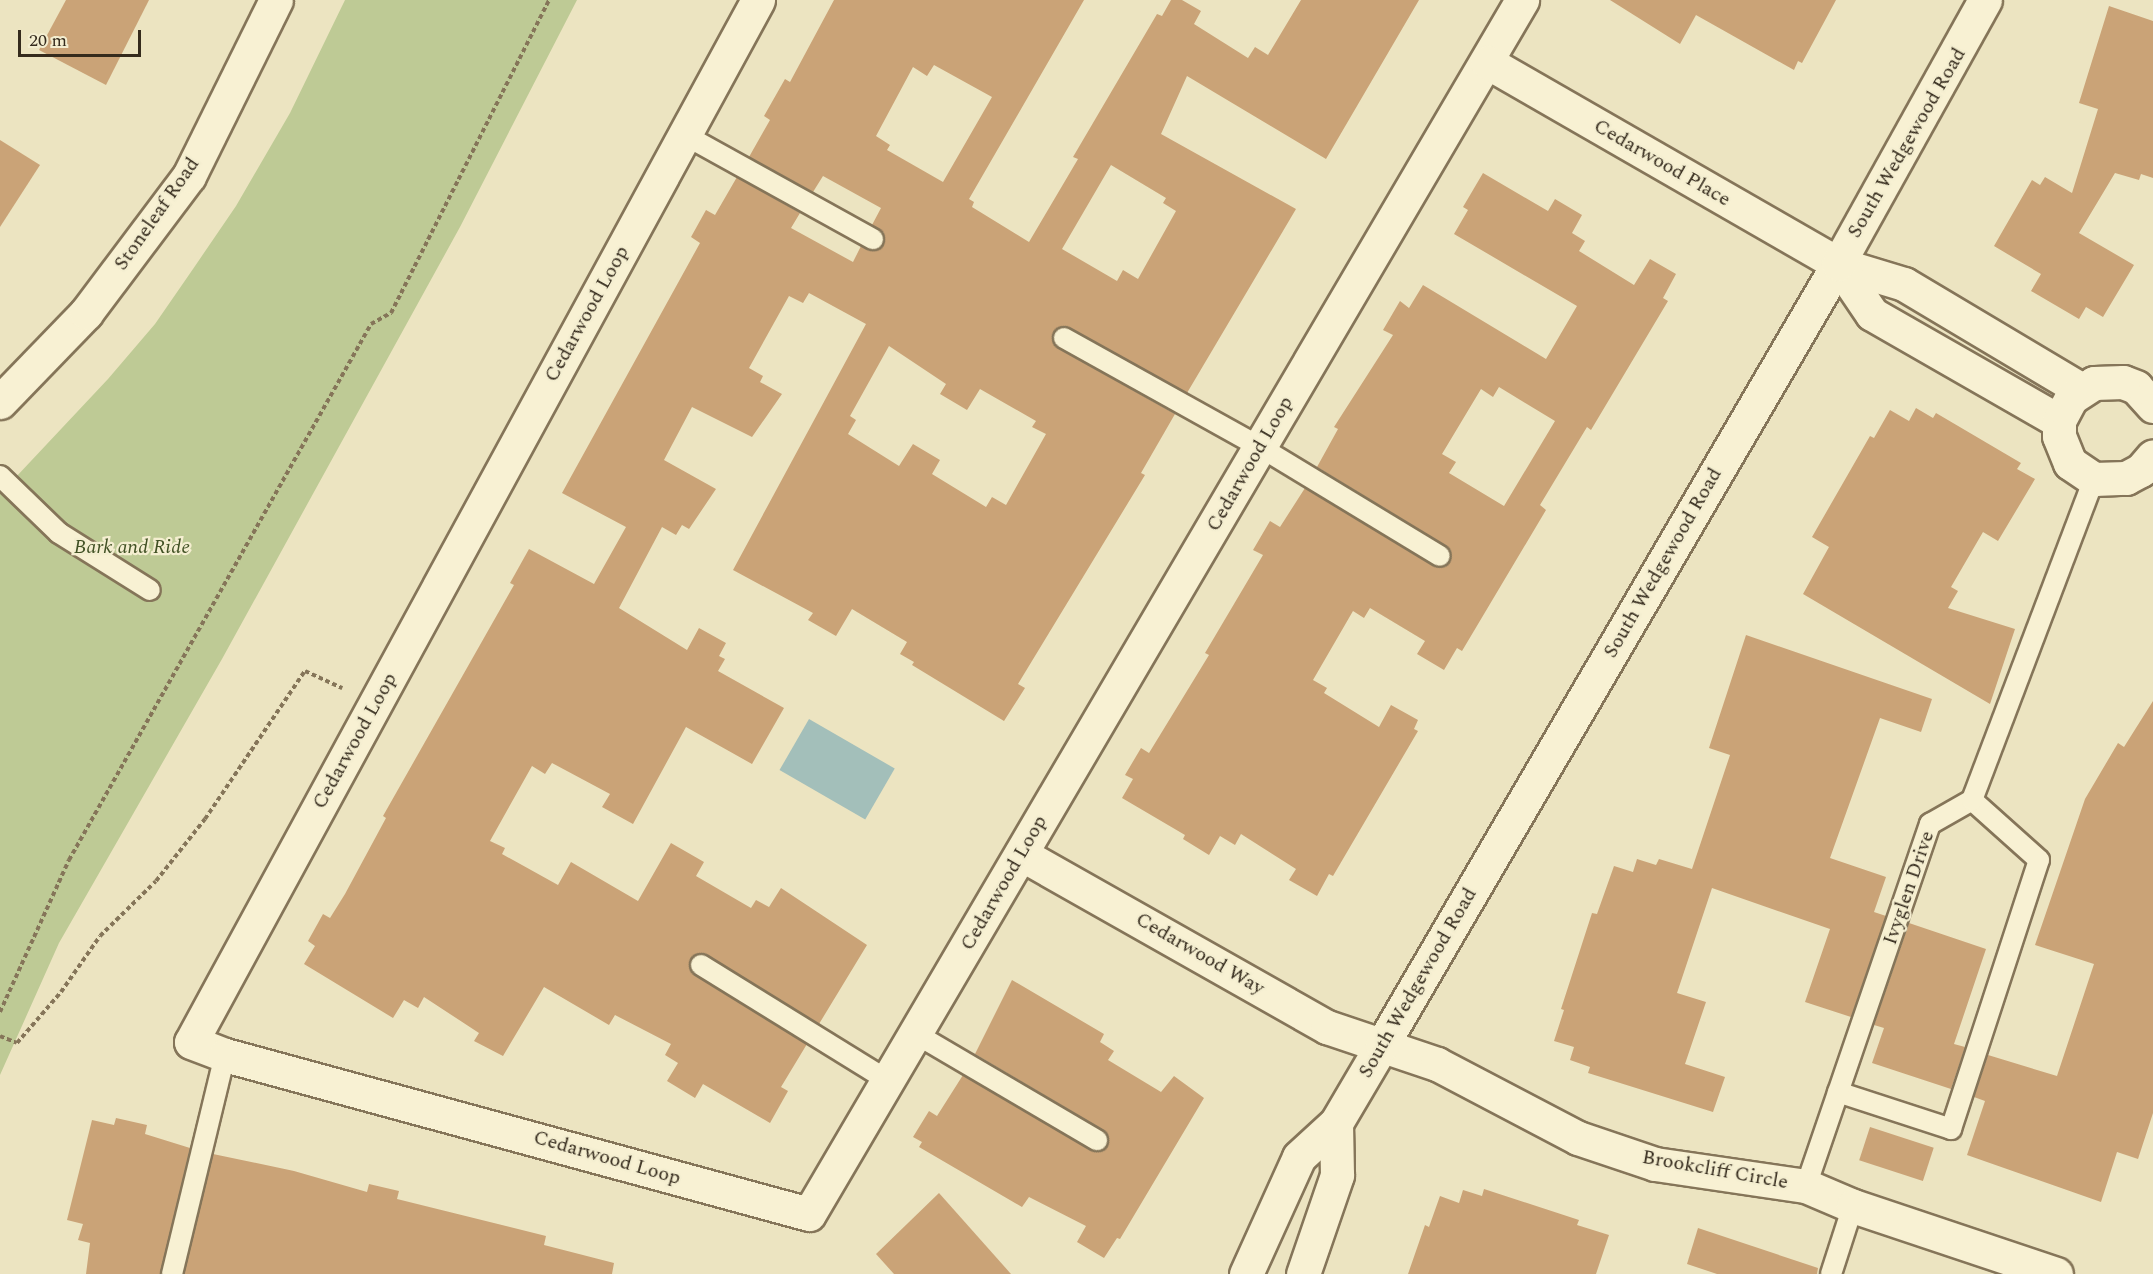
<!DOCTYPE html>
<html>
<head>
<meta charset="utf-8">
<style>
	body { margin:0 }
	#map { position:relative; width:2153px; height:1274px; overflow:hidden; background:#ece4c1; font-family:Spectral,serif }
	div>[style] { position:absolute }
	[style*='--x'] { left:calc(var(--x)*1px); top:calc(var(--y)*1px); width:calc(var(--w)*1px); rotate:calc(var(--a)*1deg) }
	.green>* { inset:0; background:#beca95 }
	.water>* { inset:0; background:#a3bfba; transform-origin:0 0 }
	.building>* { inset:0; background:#caa377; transform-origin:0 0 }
	.path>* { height:4px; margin-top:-2px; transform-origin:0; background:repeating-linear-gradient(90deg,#857559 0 4.5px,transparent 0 7.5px) }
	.roads { filter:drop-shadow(2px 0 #857559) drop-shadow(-2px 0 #857559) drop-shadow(0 2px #857559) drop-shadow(0 -2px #857559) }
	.lane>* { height:20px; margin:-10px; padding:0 10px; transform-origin:10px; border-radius:10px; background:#f8f1d3 }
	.street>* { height:33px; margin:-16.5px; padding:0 16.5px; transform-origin:16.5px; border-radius:16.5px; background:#f8f1d3 }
	.secondary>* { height:33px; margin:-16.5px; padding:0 16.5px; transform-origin:16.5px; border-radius:16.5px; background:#f8f1d3 }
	span { translate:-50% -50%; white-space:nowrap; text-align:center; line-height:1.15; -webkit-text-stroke:4.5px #f4eed0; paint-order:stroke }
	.street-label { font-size:20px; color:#352b1d }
	.park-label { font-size:20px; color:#415124; font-style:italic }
	.scale { position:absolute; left:18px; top:30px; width:123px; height:27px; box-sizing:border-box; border:3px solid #352b1d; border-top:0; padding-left:8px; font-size:18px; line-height:21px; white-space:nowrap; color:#352b1d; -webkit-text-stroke:4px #f4eed0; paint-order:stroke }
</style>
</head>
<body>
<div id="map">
	<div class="green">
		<div style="clip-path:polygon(345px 0,577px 0,460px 227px,222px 659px,59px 943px,0 1075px,0 494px,108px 379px,155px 324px,193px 269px,236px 206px,290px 113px)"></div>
	</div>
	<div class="water">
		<div style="left:809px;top:719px;width:99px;height:59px;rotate:30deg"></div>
	</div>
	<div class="building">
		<div style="clip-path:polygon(66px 0,149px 0,106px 85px,39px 50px)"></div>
		<div style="clip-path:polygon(evenodd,834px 0,1084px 0,969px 199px,974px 202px,972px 207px,1029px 242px,1078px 159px,1073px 157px,1157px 14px,1162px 16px,1171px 0,1182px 0,1201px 11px,1194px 24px,1248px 58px,1255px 47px,1268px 55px,1301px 0,1419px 0,1326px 159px,1187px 76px,1161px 134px,1296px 209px,1187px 393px,1070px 328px,1063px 326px,1054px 332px,1052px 339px,1058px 348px,1175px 414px,1141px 473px,1145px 475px,1018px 684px,1025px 688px,1004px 721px,912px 665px,914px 662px,900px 654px,907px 642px,852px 609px,836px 636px,808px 620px,813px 613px,733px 570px,866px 324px,809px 293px,803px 303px,789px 296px,749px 368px,763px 376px,760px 382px,782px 394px,752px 437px,692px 407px,664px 460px,716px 489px,689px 529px,682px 525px,676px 535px,662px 527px,619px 608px,687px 650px,699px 628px,726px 643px,719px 656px,725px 659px,718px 671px,784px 708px,752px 764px,686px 727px,633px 824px,602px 807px,610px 794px,552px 763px,545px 774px,532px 766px,490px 841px,505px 848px,502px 854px,558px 885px,571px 862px,638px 901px,671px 843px,704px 862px,696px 876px,751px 908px,756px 900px,769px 907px,781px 888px,867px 945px,819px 1024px,707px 955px,696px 954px,691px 959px,690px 970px,695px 975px,807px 1044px,781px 1087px,788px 1091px,770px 1123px,703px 1084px,695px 1098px,667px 1081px,678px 1063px,665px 1055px,671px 1044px,615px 1015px,609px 1025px,544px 987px,503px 1056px,474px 1041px,479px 1033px,424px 997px,418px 1008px,404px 1000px,393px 1018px,304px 964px,315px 946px,308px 941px,323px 914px,330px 918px,345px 894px,386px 818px,383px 816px,514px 585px,510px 583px,529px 549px,594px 584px,626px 527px,562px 493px,700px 243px,691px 237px,706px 210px,715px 215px,737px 177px,800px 213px,791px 228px,853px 262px,861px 246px,874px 251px,883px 245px,884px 233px,872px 225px,881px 208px,823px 176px,813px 192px,749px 157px,770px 120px,764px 116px,785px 79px,790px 82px,834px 0,934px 65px,992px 97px,943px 182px,887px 150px,890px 145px,876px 136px,913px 67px,927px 76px,934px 65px,834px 0,1111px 165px,1166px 198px,1163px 203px,1176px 211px,1138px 279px,1123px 270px,1117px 281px,1062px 249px,1111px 165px,834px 0,889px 346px,946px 384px,940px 394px,967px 410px,980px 389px,1036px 421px,1032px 427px,1046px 434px,1006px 505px,992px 497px,986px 507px,932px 474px,940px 460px,913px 444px,899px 466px,848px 434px,856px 420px,850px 416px,889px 346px)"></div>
		<div style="clip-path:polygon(1610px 0,1836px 0,1802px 63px,1798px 61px,1794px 70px,1696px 15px,1680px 44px)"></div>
		<div style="clip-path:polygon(2109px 6px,2153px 21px,2153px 178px,2141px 174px,2139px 180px,2115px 173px,2079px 233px,2134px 265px,2103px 317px,2086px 307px,2079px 319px,2031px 291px,2041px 274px,1994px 246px,2032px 180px,2040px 185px,2045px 177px,2072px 193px,2098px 109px,2079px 103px)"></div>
		<div style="clip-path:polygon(0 140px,40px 165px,0 227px)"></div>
		<div style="clip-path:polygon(evenodd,1483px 173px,1548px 211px,1555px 199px,1582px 215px,1572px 233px,1585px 241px,1579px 251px,1634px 285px,1650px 259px,1676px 274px,1663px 298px,1668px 301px,1591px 430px,1587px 427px,1540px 505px,1546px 510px,1462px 651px,1457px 648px,1444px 670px,1417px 654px,1425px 641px,1370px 608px,1364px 618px,1353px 611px,1313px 680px,1327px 688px,1324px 693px,1379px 727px,1391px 705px,1418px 720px,1414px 729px,1418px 731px,1333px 876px,1329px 874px,1317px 896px,1289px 880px,1296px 869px,1241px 834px,1235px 845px,1220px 836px,1209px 855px,1183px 839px,1185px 835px,1122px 798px,1133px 779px,1125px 775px,1141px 748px,1149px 753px,1209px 655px,1205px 653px,1263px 555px,1253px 550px,1270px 521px,1280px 527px,1305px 488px,1434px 566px,1445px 567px,1450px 562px,1451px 551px,1446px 546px,1317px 467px,1338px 429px,1334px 427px,1393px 335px,1383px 330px,1400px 301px,1409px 308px,1423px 285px,1546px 359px,1577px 306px,1454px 234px,1468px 210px,1463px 207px,1483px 173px,1499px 387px,1555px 421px,1504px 506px,1449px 473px,1456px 462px,1442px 454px,1481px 389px,1493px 397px,1499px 387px)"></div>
		<div style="clip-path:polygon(1916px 408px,1933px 418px,1936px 413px,2021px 463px,2017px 469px,2035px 479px,1998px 541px,1983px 532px,1951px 587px,1958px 591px,1948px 608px,2015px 629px,1990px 704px,1803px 594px,1829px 547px,1812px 537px,1870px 436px,1874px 438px,1890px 410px,1909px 421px)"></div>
		<div style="clip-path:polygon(1746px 635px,1932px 699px,1921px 732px,1880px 718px,1830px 858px,1886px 877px,1874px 912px,1886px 916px,1851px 1017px,1805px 1002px,1830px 929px,1712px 888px,1677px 993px,1706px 1002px,1685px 1064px,1725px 1077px,1713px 1112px,1588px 1073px,1590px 1067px,1570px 1060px,1574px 1047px,1554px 1041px,1564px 1010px,1561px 1009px,1592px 913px,1597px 914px,1614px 866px,1633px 872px,1637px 859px,1656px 865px,1659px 859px,1692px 869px,1730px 755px,1709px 748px)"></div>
		<div style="clip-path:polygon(2153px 701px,2153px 1113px,2138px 1159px,2117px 1152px,2101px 1202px,1967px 1155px,1985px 1101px,1974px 1097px,1988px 1055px,2057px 1076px,2094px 964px,2035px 945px,2085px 799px,2118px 743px,2124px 747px)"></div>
		<div style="clip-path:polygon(1909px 923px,1986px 949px,1954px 1044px,1965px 1047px,1951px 1089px,1872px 1063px,1884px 1028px,1874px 1025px)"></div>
		<div style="clip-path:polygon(1012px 980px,1104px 1034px,1100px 1042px,1114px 1051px,1108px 1060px,1161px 1092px,1174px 1076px,1204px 1098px,1120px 1239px,1117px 1238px,1104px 1258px,1077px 1242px,1086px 1226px,1029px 1197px,1022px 1207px,919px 1147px,922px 1142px,913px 1137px,929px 1111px,937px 1116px,963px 1075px,1091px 1150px,1098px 1152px,1107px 1147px,1109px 1139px,1103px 1130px,975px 1054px)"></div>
		<div style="clip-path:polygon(116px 1118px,147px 1125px,145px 1134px,190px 1148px,160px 1274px,86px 1274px,90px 1243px,78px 1240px,83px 1224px,67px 1220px,92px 1120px,114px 1125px)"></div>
		<div style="left:1870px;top:1127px;width:67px;height:35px;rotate:18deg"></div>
		<div style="clip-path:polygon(213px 1154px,294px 1171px,367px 1192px,369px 1184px,399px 1191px,397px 1199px,546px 1236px,544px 1245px,614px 1263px,612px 1274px,184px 1274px)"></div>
		<div style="clip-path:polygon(1484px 1189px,1579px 1220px,1577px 1225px,1609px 1235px,1596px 1274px,1408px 1274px,1425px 1225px,1429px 1227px,1440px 1196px,1459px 1203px,1463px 1190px,1482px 1196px)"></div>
		<div style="clip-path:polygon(939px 1193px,1011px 1274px,894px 1274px,876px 1254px)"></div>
		<div style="clip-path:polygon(1698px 1228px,1818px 1268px,1817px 1274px,1717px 1274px,1687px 1264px)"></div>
	</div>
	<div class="path">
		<div style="--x:0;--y:1012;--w:167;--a:-65.6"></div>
		<div style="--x:69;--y:860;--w:615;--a:-60.6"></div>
		<div style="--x:371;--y:324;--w:23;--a:-29"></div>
		<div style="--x:391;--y:313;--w:351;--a:-63.2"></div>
		<div style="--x:0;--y:1036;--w:18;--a:22"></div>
		<div style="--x:17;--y:1043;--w:67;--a:-49.2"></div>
		<div style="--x:61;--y:992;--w:68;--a:-55.1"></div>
		<div style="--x:100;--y:936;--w:78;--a:-44.5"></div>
		<div style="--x:156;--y:881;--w:79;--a:-51.7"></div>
		<div style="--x:205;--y:819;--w:179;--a:-56"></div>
		<div style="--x:305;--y:671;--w:41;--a:24.7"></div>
	</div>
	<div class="roads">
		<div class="lane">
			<div style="--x:685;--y:135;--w:215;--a:29"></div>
			<div style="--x:1064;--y:338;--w:224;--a:29.1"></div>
			<div style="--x:1260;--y:447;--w:210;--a:31.2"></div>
			<div style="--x:0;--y:476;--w:82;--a:44"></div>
			<div style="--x:59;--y:533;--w:107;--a:32.1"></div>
			<div style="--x:701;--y:965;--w:221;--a:31.7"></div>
			<div style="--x:916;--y:1034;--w:210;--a:30.4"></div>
			<div style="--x:1838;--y:1092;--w:119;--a:18.1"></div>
			<div style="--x:1951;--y:1129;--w:283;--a:-71.9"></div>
			<div style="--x:2039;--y:860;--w:90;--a:-138.2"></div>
			<div style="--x:1806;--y:1186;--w:383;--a:-71.1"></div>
			<div style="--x:1930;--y:824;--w:48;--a:-29.7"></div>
			<div style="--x:1972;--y:800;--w:343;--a:-69.2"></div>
			<div style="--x:172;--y:1274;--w:225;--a:-76.4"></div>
			<div style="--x:1831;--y:1274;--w:71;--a:-72.1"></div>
		</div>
		<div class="street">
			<div style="--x:758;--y:0;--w:1186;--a:118.55"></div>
			<div style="--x:191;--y:1042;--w:36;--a:21"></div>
			<div style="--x:225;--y:1055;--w:605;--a:15.23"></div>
			<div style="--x:809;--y:1214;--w:1408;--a:-59.57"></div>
			<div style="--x:1487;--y:62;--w:405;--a:29.9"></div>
			<div style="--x:1838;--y:264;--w:69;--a:16.9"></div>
			<div style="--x:1904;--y:284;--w:205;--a:30.8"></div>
			<div style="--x:1838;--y:264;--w:60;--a:55.8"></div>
			<div style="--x:1872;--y:314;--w:215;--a:29.8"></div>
			<div style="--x:2153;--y:406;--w:25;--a:-132"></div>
			<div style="--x:2136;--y:387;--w:14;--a:-159"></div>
			<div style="--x:2123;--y:382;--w:29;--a:178"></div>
			<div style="--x:2094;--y:383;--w:27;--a:147"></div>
			<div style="--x:2071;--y:398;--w:26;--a:118"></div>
			<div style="--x:2059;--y:421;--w:15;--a:90"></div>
			<div style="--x:2059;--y:436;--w:29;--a:68"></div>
			<div style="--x:2070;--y:463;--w:29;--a:34"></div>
			<div style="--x:2094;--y:479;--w:32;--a:-2"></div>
			<div style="--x:2126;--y:478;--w:17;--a:-28"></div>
			<div style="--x:2141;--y:470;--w:18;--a:-49"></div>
			<div style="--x:1021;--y:854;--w:352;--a:29.5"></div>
			<div style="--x:1327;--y:1027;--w:116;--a:18.6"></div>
			<div style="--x:1437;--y:1064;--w:159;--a:27.7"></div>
			<div style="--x:1578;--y:1138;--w:81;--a:18.7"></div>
			<div style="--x:1655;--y:1164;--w:153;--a:8.3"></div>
			<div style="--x:1806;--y:1186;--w:51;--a:23.1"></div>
			<div style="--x:1853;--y:1206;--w:214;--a:18.5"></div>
		</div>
		<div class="secondary">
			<div style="--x:0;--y:402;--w:124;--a:-46"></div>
			<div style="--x:86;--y:313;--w:171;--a:-53.1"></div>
			<div style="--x:189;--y:176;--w:196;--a:-63.7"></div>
			<div style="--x:1246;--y:1274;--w:128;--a:-65.6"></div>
			<div style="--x:1299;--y:1157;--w:50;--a:-42.6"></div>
			<div style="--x:1336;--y:1123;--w:91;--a:-59.5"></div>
			<div style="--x:1382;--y:1045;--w:904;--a:-59.72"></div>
			<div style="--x:1838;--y:264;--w:302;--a:-60.9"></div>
			<div style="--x:1303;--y:1274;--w:105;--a:-71"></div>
			<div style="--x:1337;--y:1175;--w:52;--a:-91.1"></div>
		</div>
	</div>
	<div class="street-label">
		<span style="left:1907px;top:143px;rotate:-60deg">South Wedgewood Road</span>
		<span style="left:1662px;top:163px;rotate:30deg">Cedarwood Place</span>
		<span style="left:157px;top:214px;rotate:-55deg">Stoneleaf Road</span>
		<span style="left:587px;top:314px;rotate:-61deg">Cedarwood Loop</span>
		<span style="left:1250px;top:464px;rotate:-60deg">Cedarwood Loop</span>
		<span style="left:1663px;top:563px;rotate:-60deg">South Wedgewood Road</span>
		<span style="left:355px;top:741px;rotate:-61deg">Cedarwood Loop</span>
		<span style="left:1004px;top:883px;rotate:-60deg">Cedarwood Loop</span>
		<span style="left:1909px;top:888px;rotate:-71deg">Ivyglen Drive</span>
		<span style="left:1200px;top:954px;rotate:30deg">Cedarwood Way</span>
		<span style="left:1418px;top:983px;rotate:-60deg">South Wedgewood Road</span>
		<span style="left:607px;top:1158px;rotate:16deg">Cedarwood Loop</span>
		<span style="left:1715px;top:1170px;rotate:10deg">Brookcliff Circle</span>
	</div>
	<div class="park-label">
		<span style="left:132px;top:547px">Bark and Ride</span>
	</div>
	<div class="scale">20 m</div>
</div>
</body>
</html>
